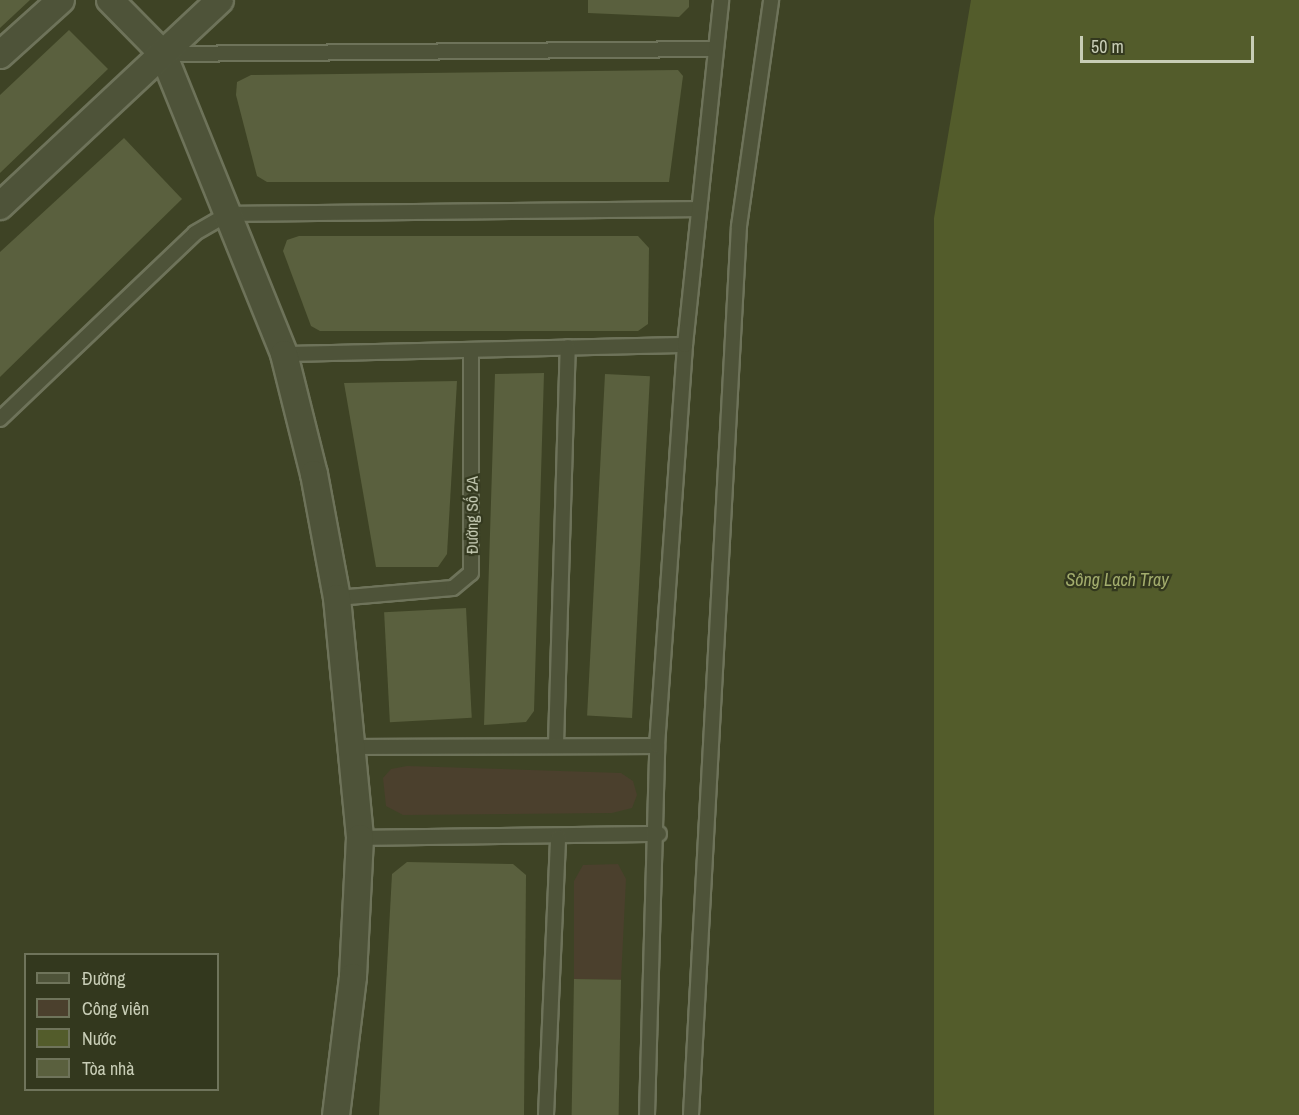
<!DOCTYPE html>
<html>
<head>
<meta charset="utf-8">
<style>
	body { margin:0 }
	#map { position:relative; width:1299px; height:1115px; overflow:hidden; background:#3e4325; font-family:"Archivo Narrow",sans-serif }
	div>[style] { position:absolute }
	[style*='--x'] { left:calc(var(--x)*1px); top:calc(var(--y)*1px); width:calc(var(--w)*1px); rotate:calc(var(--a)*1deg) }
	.green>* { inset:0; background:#4b402d }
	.water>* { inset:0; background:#535c2b }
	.building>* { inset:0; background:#5a603e; transform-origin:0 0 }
	.roads { filter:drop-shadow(2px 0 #6e735a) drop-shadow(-2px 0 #6e735a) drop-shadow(0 2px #6e735a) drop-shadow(0 -2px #6e735a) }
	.lane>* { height:14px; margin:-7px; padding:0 7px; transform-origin:7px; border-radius:7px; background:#4e5339 }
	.street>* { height:26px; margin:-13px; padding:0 13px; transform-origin:13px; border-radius:13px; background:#4e5339 }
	span { translate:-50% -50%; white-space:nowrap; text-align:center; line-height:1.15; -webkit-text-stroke:4.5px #33381e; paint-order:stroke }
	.street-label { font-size:16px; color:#c8cdb6 }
	.water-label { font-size:18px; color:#a3ad6d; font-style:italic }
	.legend { position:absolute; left:24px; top:953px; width:195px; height:138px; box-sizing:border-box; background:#33381e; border:2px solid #6f745b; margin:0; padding:8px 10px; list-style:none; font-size:18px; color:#c8cdb6 }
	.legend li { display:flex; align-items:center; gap:12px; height:30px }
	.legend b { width:30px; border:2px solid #6f745b }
	.scale { position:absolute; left:1080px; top:36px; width:174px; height:27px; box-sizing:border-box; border:3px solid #c8cdb6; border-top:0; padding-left:8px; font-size:18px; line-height:21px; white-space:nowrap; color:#c8cdb6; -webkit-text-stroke:4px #33381e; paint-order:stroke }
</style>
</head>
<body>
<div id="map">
	<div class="green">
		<div style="clip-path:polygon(407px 766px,621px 773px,633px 781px,637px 795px,632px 808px,612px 813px,403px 815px,386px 806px,383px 778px,391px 769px)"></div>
		<div style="clip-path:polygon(618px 864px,626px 879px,621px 980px,574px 979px,574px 881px,583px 865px)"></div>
	</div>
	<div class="water">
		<div style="clip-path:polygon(971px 0,1299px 0,1299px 1115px,934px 1115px,934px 218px)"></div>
	</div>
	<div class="building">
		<div style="clip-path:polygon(0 0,30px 0,0 28px)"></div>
		<div style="clip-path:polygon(588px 0,689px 0,689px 7px,679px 17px,588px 13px)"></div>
		<div style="clip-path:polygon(69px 30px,108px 69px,0 173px,0 95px)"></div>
		<div style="clip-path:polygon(678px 70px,683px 76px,669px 182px,267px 182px,257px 176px,236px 95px,237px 82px,251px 75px)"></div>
		<div style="clip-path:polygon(124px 138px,182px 199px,0 377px,0 252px)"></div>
		<div style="clip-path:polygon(299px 236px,638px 236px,649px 248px,648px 324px,638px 331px,320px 331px,311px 326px,283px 251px,287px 240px)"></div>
		<div style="clip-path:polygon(544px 373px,534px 711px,526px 722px,484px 725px,495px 374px)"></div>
		<div style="left:605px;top:374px;width:45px;height:342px;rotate:3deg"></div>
		<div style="clip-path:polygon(457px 381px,447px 554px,438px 567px,376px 567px,344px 383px)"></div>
		<div style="left:466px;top:608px;width:110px;height:82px;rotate:87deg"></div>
		<div style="clip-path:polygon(407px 862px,513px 864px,526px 875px,524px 1115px,379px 1115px,392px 874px)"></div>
		<div style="left:574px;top:979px;width:47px;height:136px;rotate:1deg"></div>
	</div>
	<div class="roads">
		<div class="lane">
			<div style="--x:163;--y:54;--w:550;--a:-0.52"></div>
			<div style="--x:284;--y:354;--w:401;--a:-1.3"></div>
			<div style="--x:0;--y:419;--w:269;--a:-43.6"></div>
			<div style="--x:195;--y:233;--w:38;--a:-30"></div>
			<div style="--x:228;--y:214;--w:469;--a:-0.6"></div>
			<div style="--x:337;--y:598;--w:116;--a:-4.9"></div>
			<div style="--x:453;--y:588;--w:23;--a:-40"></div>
			<div style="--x:471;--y:573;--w:222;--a:-90"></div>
			<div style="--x:556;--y:744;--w:397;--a:-88.3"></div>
			<div style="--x:354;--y:747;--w:303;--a:-0.2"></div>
			<div style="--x:360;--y:838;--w:299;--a:-0.8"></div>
			<div style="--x:546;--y:1115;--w:278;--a:-87.5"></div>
			<div style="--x:647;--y:1115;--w:369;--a:-88.4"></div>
			<div style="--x:657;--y:746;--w:402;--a:-86"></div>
			<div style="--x:685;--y:345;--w:347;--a:-84"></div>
			<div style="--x:691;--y:1115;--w:890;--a:-86.91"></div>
			<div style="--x:739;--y:226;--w:228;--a:-81.9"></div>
		</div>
		<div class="street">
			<div style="--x:110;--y:0;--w:76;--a:45.5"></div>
			<div style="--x:163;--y:54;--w:323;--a:68"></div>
			<div style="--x:284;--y:354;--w:124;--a:76"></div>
			<div style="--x:314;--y:474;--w:126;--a:79.5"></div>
			<div style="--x:337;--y:598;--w:241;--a:84.5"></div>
			<div style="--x:360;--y:838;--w:139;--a:92.9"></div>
			<div style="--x:353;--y:977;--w:139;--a:97"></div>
			<div style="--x:0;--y:55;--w:82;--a:-42"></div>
			<div style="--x:0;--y:206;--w:301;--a:-43.1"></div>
		</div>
	</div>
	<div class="street-label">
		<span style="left:472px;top:515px;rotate:-90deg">Đường Số 2A</span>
	</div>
	<div class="water-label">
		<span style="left:1117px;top:580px">Sông Lạch Tray</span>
	</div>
	<ul class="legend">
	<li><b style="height:8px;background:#4e5339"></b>Đường</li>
	<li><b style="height:16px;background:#4b402d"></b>Công viên</li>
	<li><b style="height:16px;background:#535c2b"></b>Nước</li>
	<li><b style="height:16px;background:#5a603e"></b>Tòa nhà</li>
	</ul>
	<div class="scale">50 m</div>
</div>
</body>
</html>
